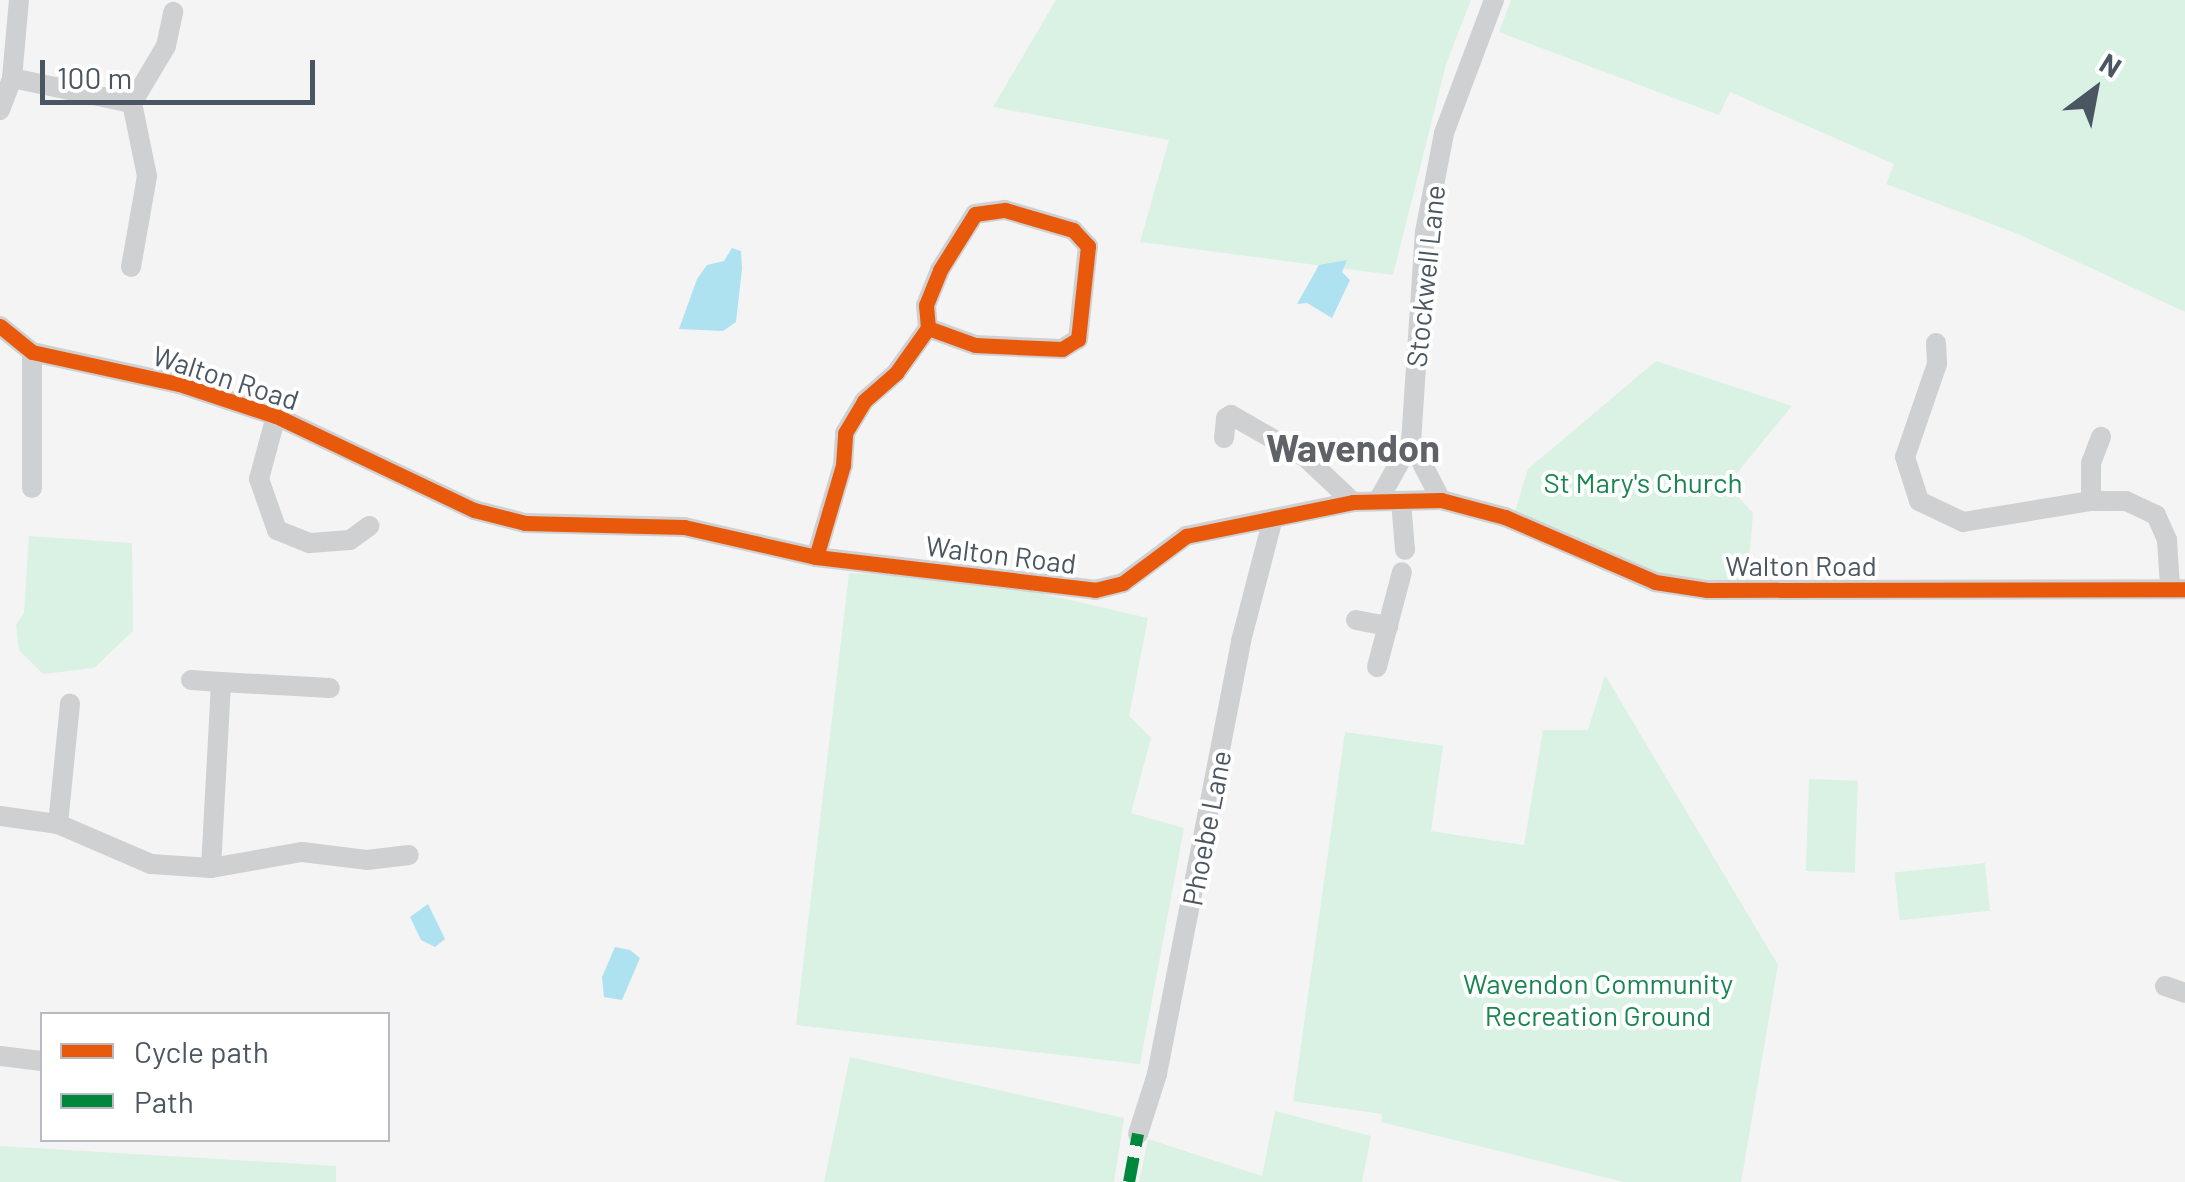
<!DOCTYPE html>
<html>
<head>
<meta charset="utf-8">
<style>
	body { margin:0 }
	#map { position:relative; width:2185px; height:1182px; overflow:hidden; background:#f4f4f4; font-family:Barlow,sans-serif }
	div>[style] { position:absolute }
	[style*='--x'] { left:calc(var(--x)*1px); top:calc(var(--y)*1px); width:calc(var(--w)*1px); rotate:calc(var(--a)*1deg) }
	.green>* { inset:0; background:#d9f2e3; transform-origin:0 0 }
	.water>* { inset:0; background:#aee2f0 }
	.minor>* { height:20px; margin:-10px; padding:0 10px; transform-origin:10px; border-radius:10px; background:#ced0d2 }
	.quiet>* { height:12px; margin-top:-6px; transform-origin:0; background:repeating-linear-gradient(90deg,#00873e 0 25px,transparent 0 37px) }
	.cycleway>* { height:15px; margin:-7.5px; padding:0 7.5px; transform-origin:7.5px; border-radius:7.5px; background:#e8590c }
	span { translate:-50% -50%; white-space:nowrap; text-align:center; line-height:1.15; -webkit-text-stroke:8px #fff; paint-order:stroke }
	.street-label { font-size:28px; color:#4a5661 }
	.park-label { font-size:28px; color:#17864f }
	.district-label { font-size:38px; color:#5f6368; font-weight:700 }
	.legend { position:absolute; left:40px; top:1012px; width:350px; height:130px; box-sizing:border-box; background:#fff; border:2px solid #b7bbc0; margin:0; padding:12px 18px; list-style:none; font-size:30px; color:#4a5661 }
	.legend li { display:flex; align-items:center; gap:20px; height:50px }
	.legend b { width:50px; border:2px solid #b7bbc0 }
	.north { position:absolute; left:2045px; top:40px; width:100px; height:100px; -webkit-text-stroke:8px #fff; paint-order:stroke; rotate:32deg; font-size:28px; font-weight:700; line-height:40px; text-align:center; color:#4a5661 }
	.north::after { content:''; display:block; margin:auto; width:35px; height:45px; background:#4a5661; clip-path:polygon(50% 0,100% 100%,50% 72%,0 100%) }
	.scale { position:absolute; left:40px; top:60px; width:275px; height:45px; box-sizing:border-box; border:5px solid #4a5661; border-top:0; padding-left:12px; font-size:30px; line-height:35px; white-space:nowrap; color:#4a5661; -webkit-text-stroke:8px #fff; paint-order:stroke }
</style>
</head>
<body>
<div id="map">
	<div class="green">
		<div style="clip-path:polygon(1056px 0,1471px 0,1446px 64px,1393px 275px,1140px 242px,1169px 140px,993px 107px)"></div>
		<div style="clip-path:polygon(1511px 0,2185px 0,2185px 312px,2018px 234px,1886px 184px,1894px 164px,1730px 92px,1719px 115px,1499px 32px)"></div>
		<div style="clip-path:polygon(1656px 361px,1792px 406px,1727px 485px,1753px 513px,1747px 587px,1664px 581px,1513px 518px,1528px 469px)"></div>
		<div style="clip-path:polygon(29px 536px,132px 543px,133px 631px,94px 668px,43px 674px,19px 650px,16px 625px,24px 613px)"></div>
		<div style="clip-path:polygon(849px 573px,982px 580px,1148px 618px,1129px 716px,1151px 738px,1131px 813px,1184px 828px,1140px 1064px,796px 1025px)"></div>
		<div style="clip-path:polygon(1605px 675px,1778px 965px,1741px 1182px,1624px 1182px,1381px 1122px,1430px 831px,1524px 845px,1543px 730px,1588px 730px)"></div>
		<div style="left:1345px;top:732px;width:99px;height:373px;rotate:8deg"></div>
		<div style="left:1809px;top:779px;width:49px;height:92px;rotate:2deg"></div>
		<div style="left:1985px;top:863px;width:48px;height:91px;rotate:84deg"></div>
		<div style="clip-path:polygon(850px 1057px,1124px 1118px,1114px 1182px,824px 1182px)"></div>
		<div style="clip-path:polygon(1275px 1111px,1371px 1136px,1362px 1182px,1139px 1182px,1148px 1139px,1262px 1176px)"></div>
		<div style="clip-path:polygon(0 1146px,336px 1166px,336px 1182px,0 1182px)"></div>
	</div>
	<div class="water">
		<div style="clip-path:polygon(732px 248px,741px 251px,742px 269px,736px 322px,723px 331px,679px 329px,697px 279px,707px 265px,724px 261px)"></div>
		<div style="clip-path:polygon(1347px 260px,1342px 272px,1350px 280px,1332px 318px,1307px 303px,1297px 304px,1319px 265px)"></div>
		<div style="clip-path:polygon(428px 904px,445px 939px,435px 947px,421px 940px,410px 917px)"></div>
		<div style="clip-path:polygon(615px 947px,630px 950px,640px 958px,622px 1000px,604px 997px,602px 977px)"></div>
	</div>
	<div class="minor">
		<div style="--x:12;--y:78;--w:123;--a:11.8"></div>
		<div style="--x:0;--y:110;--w:34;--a:-69"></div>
		<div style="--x:12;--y:78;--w:78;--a:-84.9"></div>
		<div style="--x:131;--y:267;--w:92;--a:-80"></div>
		<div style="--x:147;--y:176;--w:75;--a:-101.6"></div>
		<div style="--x:132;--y:103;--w:66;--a:-59.2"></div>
		<div style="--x:166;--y:46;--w:35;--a:-78"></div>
		<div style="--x:0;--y:326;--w:41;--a:39.1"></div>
		<div style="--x:32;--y:352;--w:150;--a:12.3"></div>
		<div style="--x:179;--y:384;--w:102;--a:18.3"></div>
		<div style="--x:276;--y:416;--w:219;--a:25.4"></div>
		<div style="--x:474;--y:510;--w:53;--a:14.3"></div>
		<div style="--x:525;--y:523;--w:159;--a:1.4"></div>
		<div style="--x:684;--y:527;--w:135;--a:12.8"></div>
		<div style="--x:816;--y:557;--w:281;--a:6.7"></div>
		<div style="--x:1095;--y:590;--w:29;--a:-14"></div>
		<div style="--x:1123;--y:583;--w:79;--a:-36.7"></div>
		<div style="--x:1186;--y:536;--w:170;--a:-11.5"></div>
		<div style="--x:1353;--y:502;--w:88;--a:-1.3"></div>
		<div style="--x:1441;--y:500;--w:66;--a:14.9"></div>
		<div style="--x:1505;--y:517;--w:163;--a:23.4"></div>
		<div style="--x:1655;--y:582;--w:53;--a:8.7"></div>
		<div style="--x:1707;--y:590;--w:478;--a:-0.1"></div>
		<div style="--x:1936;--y:343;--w:21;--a:87"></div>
		<div style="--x:1937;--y:364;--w:98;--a:109"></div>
		<div style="--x:1905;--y:457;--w:46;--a:72.3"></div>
		<div style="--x:1919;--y:501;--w:49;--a:25.5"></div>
		<div style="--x:1963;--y:522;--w:130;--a:-9.3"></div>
		<div style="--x:2091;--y:501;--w:35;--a:0"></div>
		<div style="--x:2126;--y:501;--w:33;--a:25"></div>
		<div style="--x:2156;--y:515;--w:27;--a:66"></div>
		<div style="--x:2167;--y:540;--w:47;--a:86.3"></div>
		<div style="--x:276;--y:416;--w:65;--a:105.1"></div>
		<div style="--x:259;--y:479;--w:54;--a:70.6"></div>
		<div style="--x:277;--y:530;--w:35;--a:22"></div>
		<div style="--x:310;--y:543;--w:40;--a:-4.3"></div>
		<div style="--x:350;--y:540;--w:24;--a:-36"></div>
		<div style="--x:1224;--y:438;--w:20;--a:-84"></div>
		<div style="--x:1226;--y:418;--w:6;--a:-31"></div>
		<div style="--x:1231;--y:415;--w:86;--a:29.8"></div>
		<div style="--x:1306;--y:458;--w:64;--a:43.1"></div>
		<div style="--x:32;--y:488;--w:136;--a:-90"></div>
		<div style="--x:1441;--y:500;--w:65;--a:-117.3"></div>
		<div style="--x:1411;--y:442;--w:210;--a:-86.2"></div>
		<div style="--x:1425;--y:232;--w:101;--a:-79.1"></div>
		<div style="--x:1444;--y:133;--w:142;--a:-69.4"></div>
		<div style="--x:1378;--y:501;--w:68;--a:-60.8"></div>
		<div style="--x:1401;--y:501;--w:49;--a:85.3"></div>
		<div style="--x:2091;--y:501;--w:38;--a:-90"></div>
		<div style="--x:2091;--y:463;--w:28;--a:-69"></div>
		<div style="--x:816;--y:557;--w:96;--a:-73.6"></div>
		<div style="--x:843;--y:465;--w:32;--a:-86"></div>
		<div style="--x:845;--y:433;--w:37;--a:-59"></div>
		<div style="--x:864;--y:401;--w:43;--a:-41.2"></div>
		<div style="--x:896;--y:373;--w:55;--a:-54.6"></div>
		<div style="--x:928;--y:328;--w:23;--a:-95"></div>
		<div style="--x:926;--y:305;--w:38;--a:-68"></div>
		<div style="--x:940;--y:270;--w:66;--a:-58"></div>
		<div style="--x:975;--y:214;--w:30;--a:-8"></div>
		<div style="--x:1005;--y:210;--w:71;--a:16.4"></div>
		<div style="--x:1073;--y:230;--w:22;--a:47"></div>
		<div style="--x:1088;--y:246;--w:94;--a:96.1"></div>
		<div style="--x:1078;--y:339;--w:19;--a:148"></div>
		<div style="--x:1062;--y:349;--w:87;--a:-177.4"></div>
		<div style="--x:975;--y:345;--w:50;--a:-160.1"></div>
		<div style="--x:1356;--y:620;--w:33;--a:11"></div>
		<div style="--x:1377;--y:667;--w:98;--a:-75.3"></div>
		<div style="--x:191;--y:680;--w:30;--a:4"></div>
		<div style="--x:0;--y:816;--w:59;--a:7.9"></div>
		<div style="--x:58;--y:824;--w:101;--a:23.3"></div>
		<div style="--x:151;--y:864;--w:60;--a:3.8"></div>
		<div style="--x:211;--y:868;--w:92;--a:-10"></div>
		<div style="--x:302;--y:852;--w:65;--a:7"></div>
		<div style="--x:367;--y:860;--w:42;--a:-6.8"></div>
		<div style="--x:58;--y:824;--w:121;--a:-84.3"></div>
		<div style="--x:211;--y:868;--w:186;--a:-86.9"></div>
		<div style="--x:221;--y:682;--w:109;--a:3.2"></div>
		<div style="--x:2165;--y:986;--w:21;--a:19"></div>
		<div style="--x:0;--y:1056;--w:42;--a:6.8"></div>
		<div style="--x:1138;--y:1134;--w:63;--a:-72.4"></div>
		<div style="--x:1157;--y:1074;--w:441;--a:-79"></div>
		<div style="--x:1241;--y:641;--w:123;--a:-75.4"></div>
	</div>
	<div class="quiet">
		<div style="--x:1129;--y:1182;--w:49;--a:-79.4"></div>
	</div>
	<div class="cycleway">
		<div style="--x:0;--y:326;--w:41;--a:39.1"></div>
		<div style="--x:32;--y:352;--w:150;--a:12.3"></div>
		<div style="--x:179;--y:384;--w:102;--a:18.3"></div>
		<div style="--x:276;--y:416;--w:219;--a:25.4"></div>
		<div style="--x:474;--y:510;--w:53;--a:14.3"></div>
		<div style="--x:525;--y:523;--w:159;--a:1.4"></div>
		<div style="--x:684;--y:527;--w:135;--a:12.8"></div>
		<div style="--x:816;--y:557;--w:281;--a:6.7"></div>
		<div style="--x:1095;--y:590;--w:29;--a:-14"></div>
		<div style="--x:1123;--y:583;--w:79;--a:-36.7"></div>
		<div style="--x:1186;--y:536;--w:170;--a:-11.5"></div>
		<div style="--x:1353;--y:502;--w:88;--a:-1.3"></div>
		<div style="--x:1441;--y:500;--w:66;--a:14.9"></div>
		<div style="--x:1505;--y:517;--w:163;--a:23.4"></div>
		<div style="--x:1655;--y:582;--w:53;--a:8.7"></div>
		<div style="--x:1707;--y:590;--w:478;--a:-0.1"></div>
		<div style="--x:816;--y:557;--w:96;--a:-73.6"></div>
		<div style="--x:843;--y:465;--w:32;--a:-86"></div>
		<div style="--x:845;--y:433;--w:37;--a:-59"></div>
		<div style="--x:864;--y:401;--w:43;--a:-41.2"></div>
		<div style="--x:896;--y:373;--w:55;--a:-54.6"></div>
		<div style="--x:928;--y:328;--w:23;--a:-95"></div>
		<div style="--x:926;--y:305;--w:38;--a:-68"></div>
		<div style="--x:940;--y:270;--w:66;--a:-58"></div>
		<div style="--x:975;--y:214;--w:30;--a:-8"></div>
		<div style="--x:1005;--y:210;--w:71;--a:16.4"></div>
		<div style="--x:1073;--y:230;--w:22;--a:47"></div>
		<div style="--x:1088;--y:246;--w:94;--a:96.1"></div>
		<div style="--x:1078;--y:339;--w:19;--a:148"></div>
		<div style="--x:1062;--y:349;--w:87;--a:-177.4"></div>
		<div style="--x:975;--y:345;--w:50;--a:-160.1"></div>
	</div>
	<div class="street-label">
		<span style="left:1425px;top:276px;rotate:-84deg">Stockwell Lane</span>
		<span style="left:226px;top:377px;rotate:18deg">Walton Road</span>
		<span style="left:1001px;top:554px;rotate:7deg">Walton Road</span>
		<span style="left:1801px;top:565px">Walton Road</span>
		<span style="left:1206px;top:828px;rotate:-79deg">Phoebe Lane</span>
	</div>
	<div class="park-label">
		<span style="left:1643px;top:482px">St Mary's Church</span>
		<span style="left:1598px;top:999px">Wavendon Community<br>Recreation Ground</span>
	</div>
	<div class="district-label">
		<span style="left:1353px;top:448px">Wavendon</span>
	</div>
	<ul class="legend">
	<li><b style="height:12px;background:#e8590c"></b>Cycle path</li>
	<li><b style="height:12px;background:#00873e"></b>Path</li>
	</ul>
	<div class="north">N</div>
	<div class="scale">100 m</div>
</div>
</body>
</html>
